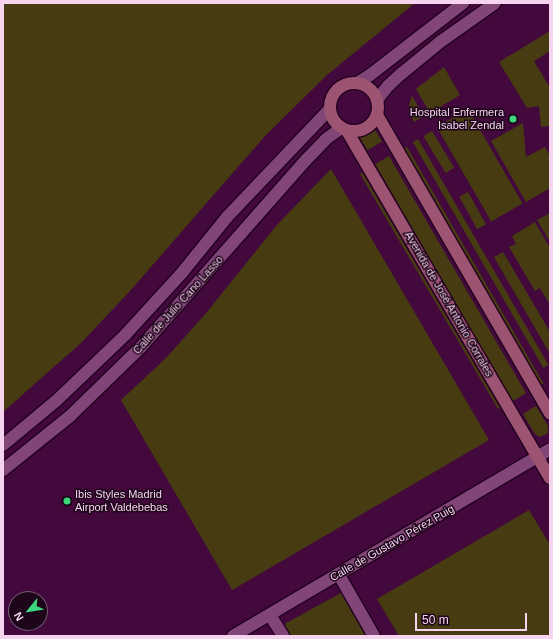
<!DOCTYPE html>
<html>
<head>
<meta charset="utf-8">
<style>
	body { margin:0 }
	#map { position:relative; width:553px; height:639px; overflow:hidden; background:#43093d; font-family:Helvetica,sans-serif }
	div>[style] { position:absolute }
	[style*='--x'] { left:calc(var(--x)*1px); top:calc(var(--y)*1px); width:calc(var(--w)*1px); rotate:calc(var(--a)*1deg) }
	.green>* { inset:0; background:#473b11; transform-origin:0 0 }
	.roads { filter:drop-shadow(1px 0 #23001f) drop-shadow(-1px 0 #23001f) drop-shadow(0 1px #23001f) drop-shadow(0 -1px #23001f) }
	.street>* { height:12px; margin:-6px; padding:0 6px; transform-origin:6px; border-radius:6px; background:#814578 }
	.secondary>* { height:12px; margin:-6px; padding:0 6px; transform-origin:6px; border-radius:6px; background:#9c5472 }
	.secondary>.ring { margin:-6px; padding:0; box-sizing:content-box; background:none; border:12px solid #9c5472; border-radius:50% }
	.dots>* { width:11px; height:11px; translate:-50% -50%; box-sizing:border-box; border:2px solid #1d061a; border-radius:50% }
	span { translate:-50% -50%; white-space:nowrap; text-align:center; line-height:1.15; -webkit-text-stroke:3px #1d061a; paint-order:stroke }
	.poi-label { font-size:11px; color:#f6d3ef }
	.right { translate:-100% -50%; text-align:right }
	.left { translate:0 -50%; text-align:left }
	.street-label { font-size:11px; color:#f6d3ef }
	.frame { position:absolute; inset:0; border:4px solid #f6d3ef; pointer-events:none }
	.north { position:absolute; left:8px; top:591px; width:40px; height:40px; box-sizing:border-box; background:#1d061a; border:1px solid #74586f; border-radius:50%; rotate:240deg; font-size:11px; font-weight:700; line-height:16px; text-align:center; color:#f6d3ef }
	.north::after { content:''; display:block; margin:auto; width:14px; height:18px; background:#3dd77e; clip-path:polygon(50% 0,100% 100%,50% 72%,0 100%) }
	.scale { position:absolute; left:415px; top:613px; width:112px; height:18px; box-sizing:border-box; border:2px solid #f6d3ef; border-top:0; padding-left:5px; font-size:12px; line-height:14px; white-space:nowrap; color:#f6d3ef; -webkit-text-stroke:3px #1d061a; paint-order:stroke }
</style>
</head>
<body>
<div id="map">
	<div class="green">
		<div style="clip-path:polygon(3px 3px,415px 3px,327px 75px,265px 136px,130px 291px,81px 343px,3px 412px)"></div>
		<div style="clip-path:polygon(550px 31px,550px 51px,534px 61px,550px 88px,550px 126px,541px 127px,539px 106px,527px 108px,499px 62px)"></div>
		<div style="clip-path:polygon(444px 67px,460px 95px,430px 113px,416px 89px)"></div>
		<div style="clip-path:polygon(412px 96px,424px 116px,414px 122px,410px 114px,409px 105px)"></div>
		<div style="left:468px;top:109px;width:109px;height:36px;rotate:60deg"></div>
		<div style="clip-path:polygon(523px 123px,526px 157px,545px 147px,550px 156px,550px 188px,526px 202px,491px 141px)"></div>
		<div style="left:374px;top:128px;width:16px;height:17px;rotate:60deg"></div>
		<div style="left:432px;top:131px;width:43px;height:10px;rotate:59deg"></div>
		<div style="left:418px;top:139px;width:261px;height:6px;rotate:60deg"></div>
		<div style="left:407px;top:147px;width:273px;height:3px;rotate:60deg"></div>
		<div style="left:389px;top:156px;width:274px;height:16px;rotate:60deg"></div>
		<div style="clip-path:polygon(331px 169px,489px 440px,232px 590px,121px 400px,166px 358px,207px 312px,276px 226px)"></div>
		<div style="clip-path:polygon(362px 172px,500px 408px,498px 409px,360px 174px)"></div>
		<div style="left:468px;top:192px;width:37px;height:10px;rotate:61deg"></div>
		<div style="clip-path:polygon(550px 213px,550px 242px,537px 220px)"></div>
		<div style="clip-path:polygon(535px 222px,550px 248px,550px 305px,540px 288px,535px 291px,509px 247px,516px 244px,512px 236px)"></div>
		<div style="clip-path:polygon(503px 252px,550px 332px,550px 354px,494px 257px)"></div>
		<div style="clip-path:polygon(536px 406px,548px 426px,548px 433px,540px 437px,535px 434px,523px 414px)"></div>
		<div style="clip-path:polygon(529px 510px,550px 545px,550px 636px,399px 636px,377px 599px)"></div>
		<div style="clip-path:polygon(341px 593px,367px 636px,291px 636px,285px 627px,286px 623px)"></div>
	</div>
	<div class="roads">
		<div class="street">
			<div style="--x:357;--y:83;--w:15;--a:-32"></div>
			<div style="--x:370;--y:75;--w:118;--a:-37.7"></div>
			<div style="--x:377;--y:100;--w:18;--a:-52"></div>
			<div style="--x:388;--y:86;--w:18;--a:-43"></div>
			<div style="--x:401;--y:74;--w:50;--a:-39.4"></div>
			<div style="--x:440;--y:42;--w:67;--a:-35.3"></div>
			<div style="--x:3;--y:445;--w:69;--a:-39.7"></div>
			<div style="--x:56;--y:401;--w:97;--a:-43.7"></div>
			<div style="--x:126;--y:334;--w:81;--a:-47.5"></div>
			<div style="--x:181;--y:274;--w:73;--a:-51.1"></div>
			<div style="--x:227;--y:217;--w:148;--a:-46.4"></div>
			<div style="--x:3;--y:470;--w:85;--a:-38.8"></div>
			<div style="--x:69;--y:417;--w:100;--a:-44.2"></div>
			<div style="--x:141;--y:347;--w:249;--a:-48.6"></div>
			<div style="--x:306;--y:160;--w:29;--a:-46"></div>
			<div style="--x:326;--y:139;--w:19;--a:-36"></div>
			<div style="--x:339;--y:575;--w:70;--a:60.2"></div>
			<div style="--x:270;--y:615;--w:25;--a:58"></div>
			<div style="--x:233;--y:636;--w:368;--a:-30.5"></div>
		</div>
		<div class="secondary">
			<div class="ring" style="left:330px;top:83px;width:36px;height:36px"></div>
			<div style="--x:377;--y:115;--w:345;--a:59.9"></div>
			<div style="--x:347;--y:131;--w:402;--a:59.7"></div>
		</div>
	</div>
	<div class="dots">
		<div style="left:513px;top:119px;background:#3dd77e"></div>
		<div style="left:67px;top:501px;background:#3dd77e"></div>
	</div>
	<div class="poi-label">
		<span class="right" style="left:504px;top:119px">Hospital Enfermera<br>Isabel Zendal</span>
		<span class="left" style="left:75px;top:501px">Ibis Styles Madrid<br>Airport Valdebebas</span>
	</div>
	<div class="street-label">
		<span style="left:449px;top:304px;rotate:60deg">Avenida de José Antonio Corrales</span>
		<span style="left:178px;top:305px;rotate:-48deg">Calle de Julio Cano Lasso</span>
		<span style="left:392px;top:543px;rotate:-30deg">Calle de Gustavo Pérez Puig</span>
	</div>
	<div class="frame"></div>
	<div class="north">N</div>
	<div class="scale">50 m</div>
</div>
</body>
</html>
